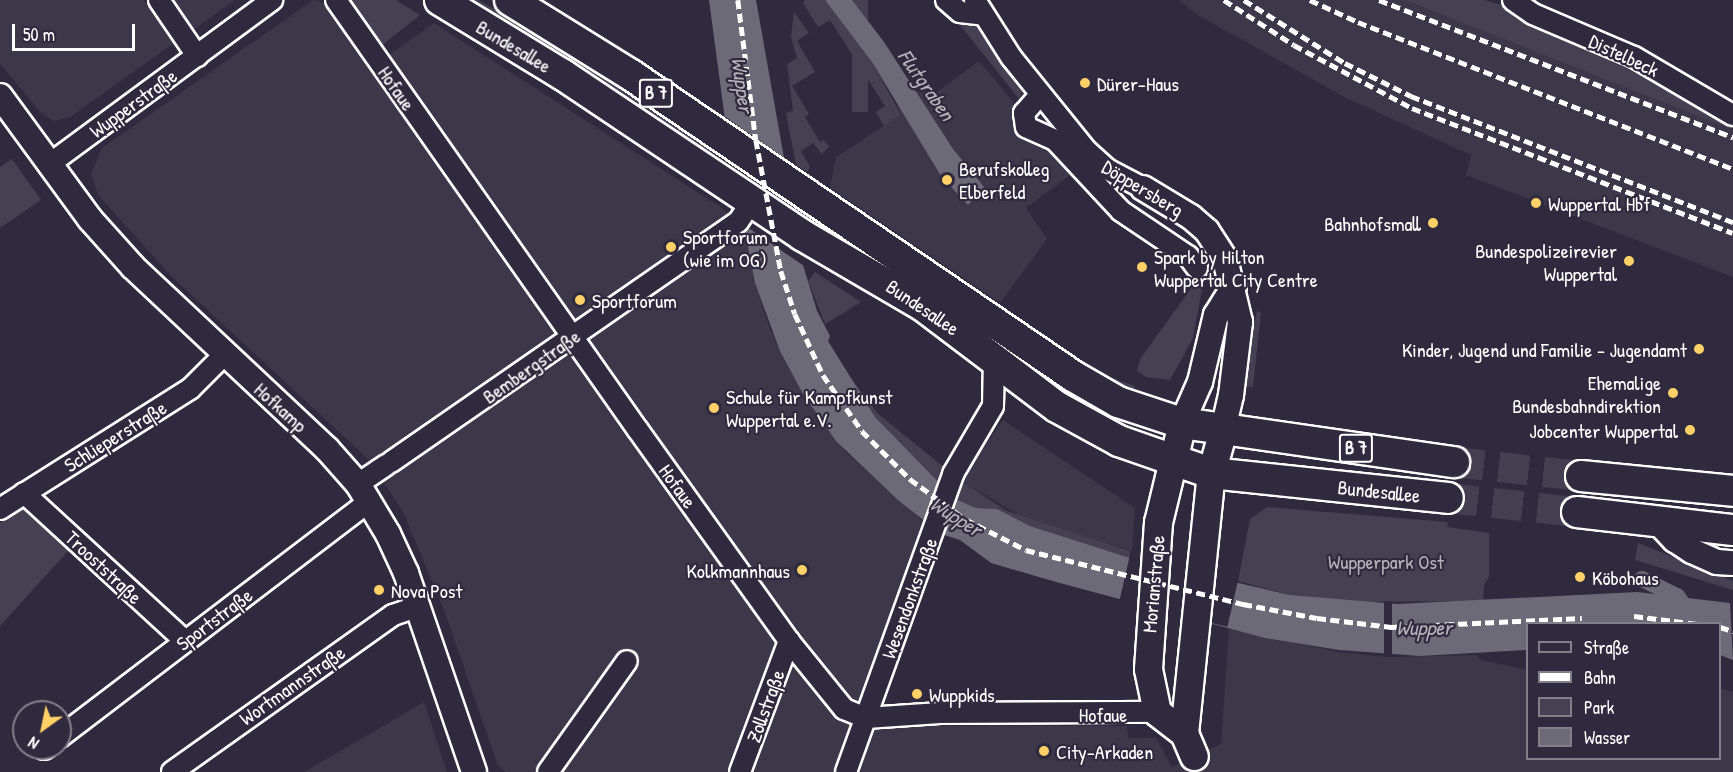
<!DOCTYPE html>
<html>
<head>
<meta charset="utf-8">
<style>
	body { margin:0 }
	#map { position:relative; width:1733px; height:772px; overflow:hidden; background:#2f2a3d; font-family:"Patrick Hand",sans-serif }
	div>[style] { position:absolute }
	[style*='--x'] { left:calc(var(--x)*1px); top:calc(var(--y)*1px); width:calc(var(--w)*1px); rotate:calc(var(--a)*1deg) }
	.built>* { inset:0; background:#3c3749 }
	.green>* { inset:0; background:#464152; transform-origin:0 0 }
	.water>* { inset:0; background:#6d6a77 }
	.pier>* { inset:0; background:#2f2a3d; transform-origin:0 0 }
	.canal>* { height:16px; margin:-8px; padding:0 8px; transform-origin:8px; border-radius:8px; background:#6d6a77 }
	.primary-tunnel>* { height:30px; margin-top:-15px; transform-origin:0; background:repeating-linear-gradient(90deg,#443f50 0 30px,transparent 0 45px) }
	.roads { filter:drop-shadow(2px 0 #fff) drop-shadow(-2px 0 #fff) drop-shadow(0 2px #fff) drop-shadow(0 -2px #fff) }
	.minor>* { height:20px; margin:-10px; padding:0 10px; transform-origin:10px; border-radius:10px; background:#2f2a3d }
	.tertiary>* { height:24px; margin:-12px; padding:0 12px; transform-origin:12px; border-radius:12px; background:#2f2a3d }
	.secondary>* { height:27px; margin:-13.5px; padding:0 13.5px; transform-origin:13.5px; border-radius:13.5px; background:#2f2a3d }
	.primary>* { height:30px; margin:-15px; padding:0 15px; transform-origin:15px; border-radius:15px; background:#2f2a3d }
	.rail>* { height:4.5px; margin-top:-2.25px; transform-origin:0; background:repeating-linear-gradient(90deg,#fff 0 9px,transparent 0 13.5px) }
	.dots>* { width:16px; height:16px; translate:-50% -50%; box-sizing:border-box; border:3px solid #2f2a3d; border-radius:50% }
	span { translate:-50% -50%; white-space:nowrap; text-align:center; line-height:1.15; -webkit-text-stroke:4.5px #2f2a3d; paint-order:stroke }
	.shield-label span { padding:2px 4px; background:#2f2a3d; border:2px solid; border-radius:4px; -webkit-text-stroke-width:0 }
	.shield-label { font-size:18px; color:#fff; font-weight:700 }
	.street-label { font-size:20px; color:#fff }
	.poi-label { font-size:20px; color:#fff }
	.left { translate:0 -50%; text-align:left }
	.right { translate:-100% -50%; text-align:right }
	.park-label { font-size:20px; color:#b5b3ba }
	.water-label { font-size:21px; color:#b6b4bb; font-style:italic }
	.legend { position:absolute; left:1526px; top:622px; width:195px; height:138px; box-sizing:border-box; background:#2f2a3d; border:2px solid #827f8b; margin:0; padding:8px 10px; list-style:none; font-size:18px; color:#fff }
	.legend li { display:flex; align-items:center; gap:12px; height:30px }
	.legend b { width:30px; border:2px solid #827f8b }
	.north { position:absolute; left:12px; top:700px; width:60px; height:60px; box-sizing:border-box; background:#2f2a3d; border:2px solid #827f8b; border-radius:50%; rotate:213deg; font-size:16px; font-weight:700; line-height:24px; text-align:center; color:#fff }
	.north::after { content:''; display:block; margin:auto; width:21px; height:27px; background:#ffd166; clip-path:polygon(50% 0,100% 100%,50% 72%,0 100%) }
	.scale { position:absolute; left:12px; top:24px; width:123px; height:27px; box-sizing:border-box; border:3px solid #fff; border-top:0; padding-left:8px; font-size:18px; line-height:21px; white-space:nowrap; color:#fff; -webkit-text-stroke:4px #2f2a3d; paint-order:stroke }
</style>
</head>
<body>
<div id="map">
	<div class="built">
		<div style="clip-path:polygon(0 0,144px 0,174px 43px,70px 117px,54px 121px,41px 113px,0 64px)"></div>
		<div style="clip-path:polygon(171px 0,235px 0,193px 30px)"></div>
		<div style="clip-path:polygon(313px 0,322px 2px,369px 69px,434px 23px,722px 208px,746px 231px,755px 283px,770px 329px,803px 394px,846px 452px,925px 523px,837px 772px,506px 772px,498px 766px,444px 610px,402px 510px,367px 458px,171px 276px,98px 195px,91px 174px,102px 148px)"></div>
		<div style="clip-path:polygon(1179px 0,1405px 0,1733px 130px,1733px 277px,1466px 175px,1471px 155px,1346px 98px,1196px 14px)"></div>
		<div style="clip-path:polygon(979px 61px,1015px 104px,1014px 122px,1018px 130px,1051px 147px,1073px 173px,1026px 208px,1047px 239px,1000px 303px,830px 188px,836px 157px,901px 115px,897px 105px,927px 85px,934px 94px)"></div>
		<div style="clip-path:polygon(1003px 420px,1135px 508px,1132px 551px,1024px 518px,961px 481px)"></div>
		<div style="clip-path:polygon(1229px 628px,1338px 652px,1389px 657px,1476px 655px,1481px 660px,1527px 670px,1528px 758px,1720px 758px,1720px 688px,1733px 692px,1733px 772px,855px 772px,871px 726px,1127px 726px,1128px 738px,1156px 738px,1172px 767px,1221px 744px)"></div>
		<div style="clip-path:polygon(424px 702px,447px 772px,304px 772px)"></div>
	</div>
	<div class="green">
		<div style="clip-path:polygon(348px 0,396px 0,420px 15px,381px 46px)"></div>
		<div style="clip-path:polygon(457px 0,479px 0,574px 58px,612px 74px,710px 139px,712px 160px)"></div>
		<div style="clip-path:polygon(805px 0,825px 0,872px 62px,901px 115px,884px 126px,876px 112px,885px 106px,830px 20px,818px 27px,803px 3px)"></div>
		<div style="left:852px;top:0;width:16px;height:112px"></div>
		<div style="clip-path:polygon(1405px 0,1484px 0,1501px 5px,1516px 19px,1666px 86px,1733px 130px)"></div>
		<div style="clip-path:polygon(794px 12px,809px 33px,797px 41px,815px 72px,792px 86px,809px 114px,805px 117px,820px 142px,824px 140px,829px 147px,822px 154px,813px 143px,801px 151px,810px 167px,807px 172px,796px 165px,786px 113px,793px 111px,787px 64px,797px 58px,791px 37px)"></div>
		<div style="clip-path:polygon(957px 21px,979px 28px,988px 36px,1023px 90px,1019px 99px)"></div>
		<div style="clip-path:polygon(12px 159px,41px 200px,0 228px,0 167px)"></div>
		<div style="clip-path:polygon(815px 272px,861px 302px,825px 324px,808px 281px)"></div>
		<div style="clip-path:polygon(1195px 283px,1203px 283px,1193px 338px,1170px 380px,1146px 377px,1137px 371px,1140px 359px)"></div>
		<div style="clip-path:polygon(1257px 311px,1261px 313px,1253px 387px,1241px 386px)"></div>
		<div style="clip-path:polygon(1089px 370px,1135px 386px,1131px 399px)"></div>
		<div style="clip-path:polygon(848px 374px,878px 414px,961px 481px,1007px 511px,1130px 551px,1130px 558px,1030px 526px,997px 509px,976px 508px,955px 499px,875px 417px)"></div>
		<div style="clip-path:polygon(1267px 507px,1447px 522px,1448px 527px,1489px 533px,1489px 577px,1484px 585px,1483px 601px,1353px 602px,1290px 595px,1238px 581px,1250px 519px)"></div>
		<div style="clip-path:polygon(24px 508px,69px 550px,0 626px,0 523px)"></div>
		<div style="clip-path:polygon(1638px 543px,1733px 581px,1733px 590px,1635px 560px)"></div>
	</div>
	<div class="water">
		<div style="clip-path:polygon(709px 0,756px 0,803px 265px,817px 311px,830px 336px,828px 341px,875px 417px,955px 499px,976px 508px,997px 509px,1030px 526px,1130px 558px,1290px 595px,1397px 604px,1637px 592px,1730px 603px,1733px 660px,1720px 655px,1720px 624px,1528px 624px,1527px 650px,1420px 656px,1339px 650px,1265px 638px,1056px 582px,991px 563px,960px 540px,941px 534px,898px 500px,836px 441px,803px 394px,780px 351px,755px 283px,728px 142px)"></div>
		<div style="clip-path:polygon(825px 0,852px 0,884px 42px,953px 149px,984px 187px,968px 205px,941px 176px,872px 62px)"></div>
	</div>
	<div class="pier">
		<div style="clip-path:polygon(721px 114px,786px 159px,807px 268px,750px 229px,744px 233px)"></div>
		<div style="left:1130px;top:555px;width:111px;height:48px;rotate:13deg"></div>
		<div style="left:1384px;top:601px;width:8px;height:54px"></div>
	</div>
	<div class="canal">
		<div style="--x:1642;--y:579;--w:39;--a:26"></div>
		<div style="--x:1677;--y:596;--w:35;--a:53"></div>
	</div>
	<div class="primary-tunnel">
		<div style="--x:1454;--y:462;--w:128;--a:6.3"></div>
		<div style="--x:1448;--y:498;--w:130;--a:6.2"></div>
	</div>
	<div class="roads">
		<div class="minor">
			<div style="--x:159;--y:0;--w:68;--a:55.8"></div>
			<div style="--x:336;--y:0;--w:525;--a:54.92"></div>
			<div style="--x:638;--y:430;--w:259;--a:54.4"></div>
			<div style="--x:789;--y:641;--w:87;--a:51"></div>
			<div style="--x:844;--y:709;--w:24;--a:22"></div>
			<div style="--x:866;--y:718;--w:74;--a:-3.9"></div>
			<div style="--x:940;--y:713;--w:217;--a:-0.3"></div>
			<div style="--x:946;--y:0;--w:18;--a:41"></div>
			<div style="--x:960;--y:12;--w:24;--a:7"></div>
			<div style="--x:975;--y:0;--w:67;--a:57.7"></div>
			<div style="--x:1011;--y:57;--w:119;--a:51.1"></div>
			<div style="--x:1086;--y:150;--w:28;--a:42"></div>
			<div style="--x:1107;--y:169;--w:41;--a:27.8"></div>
			<div style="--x:1513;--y:0;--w:24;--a:35"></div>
			<div style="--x:1533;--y:14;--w:110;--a:23.1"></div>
			<div style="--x:1634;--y:57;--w:115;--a:30.4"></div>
			<div style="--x:1039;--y:96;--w:23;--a:131"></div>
			<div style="--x:1024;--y:113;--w:14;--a:82"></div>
			<div style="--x:1026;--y:127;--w:32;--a:24"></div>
			<div style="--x:1055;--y:140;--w:97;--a:47.1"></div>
			<div style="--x:1121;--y:211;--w:81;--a:33.9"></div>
			<div style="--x:1188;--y:256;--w:15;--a:53"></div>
			<div style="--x:51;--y:163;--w:275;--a:-36.4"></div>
			<div style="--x:391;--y:462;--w:422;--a:-34.7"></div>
			<div style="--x:738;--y:222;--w:25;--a:-56"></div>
			<div style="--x:358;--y:484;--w:34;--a:-34"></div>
			<div style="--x:24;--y:493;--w:219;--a:42.6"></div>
			<div style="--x:0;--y:509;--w:225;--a:-32.3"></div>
			<div style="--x:190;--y:389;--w:47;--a:-45"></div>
			<div style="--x:60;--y:737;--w:388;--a:-37.3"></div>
			<div style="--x:44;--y:749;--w:2;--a:-27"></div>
			<div style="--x:172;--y:772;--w:271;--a:-35.4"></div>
			<div style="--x:393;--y:615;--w:24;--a:-19"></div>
			<div style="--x:548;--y:772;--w:136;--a:-54.6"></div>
			<div style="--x:740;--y:772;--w:140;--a:-69.5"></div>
			<div style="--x:846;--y:772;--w:317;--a:-70.2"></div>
			<div style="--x:953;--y:474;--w:79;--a:-59.5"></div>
			<div style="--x:993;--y:406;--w:47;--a:-88.8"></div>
		</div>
		<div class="tertiary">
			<div style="--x:0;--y:96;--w:152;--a:53.8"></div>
			<div style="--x:90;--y:219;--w:64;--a:48.1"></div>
			<div style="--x:133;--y:267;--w:266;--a:43.2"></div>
			<div style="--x:327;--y:449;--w:47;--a:48.5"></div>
			<div style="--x:358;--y:484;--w:58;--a:59"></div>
			<div style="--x:388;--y:534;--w:43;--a:65.2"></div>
			<div style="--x:406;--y:573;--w:210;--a:71.1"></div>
			<div style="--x:1143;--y:188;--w:56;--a:31.1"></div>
			<div style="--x:1191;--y:217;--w:21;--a:41"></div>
			<div style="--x:1207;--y:231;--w:33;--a:57"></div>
			<div style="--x:1225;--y:259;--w:65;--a:76.6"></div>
			<div style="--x:1240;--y:322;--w:74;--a:97"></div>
			<div style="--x:1231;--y:395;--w:36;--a:103"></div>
			<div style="--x:1182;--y:423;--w:45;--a:-66.3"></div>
			<div style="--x:1200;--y:382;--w:69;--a:-76.6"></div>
			<div style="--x:1216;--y:315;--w:34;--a:-58"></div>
			<div style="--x:1657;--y:521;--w:26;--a:47"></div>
			<div style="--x:1675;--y:540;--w:20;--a:33"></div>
			<div style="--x:1692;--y:551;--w:27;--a:24"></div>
			<div style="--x:1717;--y:562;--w:16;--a:4"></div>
		</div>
		<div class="secondary">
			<div style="--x:1182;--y:423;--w:102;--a:103.6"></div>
			<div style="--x:1158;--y:522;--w:147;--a:93.9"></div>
			<div style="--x:1148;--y:669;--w:44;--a:78.2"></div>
			<div style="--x:1157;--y:712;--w:34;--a:38"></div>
			<div style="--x:1184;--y:733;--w:25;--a:67"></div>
			<div style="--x:1184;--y:733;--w:261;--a:-84.1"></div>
			<div style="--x:1211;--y:473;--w:45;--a:-74.4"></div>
		</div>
		<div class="primary">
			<div style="--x:440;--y:0;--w:144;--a:31.4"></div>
			<div style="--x:563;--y:75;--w:288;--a:33.8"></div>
			<div style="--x:802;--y:235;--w:139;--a:30.3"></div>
			<div style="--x:922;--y:305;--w:169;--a:37.1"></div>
			<div style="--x:1057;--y:407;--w:71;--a:28.7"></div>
			<div style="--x:1119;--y:441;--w:97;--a:19.2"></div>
			<div style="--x:1211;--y:473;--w:238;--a:6"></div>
			<div style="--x:510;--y:0;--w:142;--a:31.8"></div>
			<div style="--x:631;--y:75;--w:535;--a:34.25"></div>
			<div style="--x:1073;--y:376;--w:52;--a:30"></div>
			<div style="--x:1118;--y:402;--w:67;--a:18.2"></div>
			<div style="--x:1182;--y:423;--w:275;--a:8.2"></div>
			<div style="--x:1581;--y:476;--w:153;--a:5.6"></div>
			<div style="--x:1577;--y:512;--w:157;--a:6.6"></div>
		</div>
	</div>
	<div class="rail">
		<div style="--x:738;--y:0;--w:141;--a:82.7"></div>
		<div style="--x:756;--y:140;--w:133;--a:79.2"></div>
		<div style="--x:781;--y:271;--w:45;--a:72"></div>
		<div style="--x:795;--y:314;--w:67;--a:65.3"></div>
		<div style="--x:823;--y:375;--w:68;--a:55.1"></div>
		<div style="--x:862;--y:431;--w:68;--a:45"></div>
		<div style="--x:910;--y:479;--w:68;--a:36"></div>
		<div style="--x:965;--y:519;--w:68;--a:26.9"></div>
		<div style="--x:1026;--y:550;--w:224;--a:14"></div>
		<div style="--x:1243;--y:604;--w:75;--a:10.7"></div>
		<div style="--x:1317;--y:618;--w:75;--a:6.9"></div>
		<div style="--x:1391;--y:627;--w:191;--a:-2.7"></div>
		<div style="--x:1224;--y:0;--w:83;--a:32.7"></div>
		<div style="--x:1294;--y:45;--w:134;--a:28.1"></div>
		<div style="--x:1412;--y:108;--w:344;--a:21.3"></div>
		<div style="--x:1244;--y:0;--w:119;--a:32"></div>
		<div style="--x:1345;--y:63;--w:74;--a:26.6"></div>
		<div style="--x:1411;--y:96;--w:346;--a:21.4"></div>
		<div style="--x:1310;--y:0;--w:53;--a:24.6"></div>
		<div style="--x:1358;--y:22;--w:403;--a:21.4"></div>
		<div style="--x:1379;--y:0;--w:380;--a:21.2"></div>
		<div style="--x:1634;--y:616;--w:64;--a:7.1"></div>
		<div style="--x:1720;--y:627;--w:14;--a:17"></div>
	</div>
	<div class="dots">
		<div style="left:1085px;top:83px;background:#ffd166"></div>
		<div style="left:947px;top:180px;background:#ffd166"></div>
		<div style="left:1536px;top:203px;background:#ffd166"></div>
		<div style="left:1433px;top:223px;background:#ffd166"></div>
		<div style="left:671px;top:247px;background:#ffd166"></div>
		<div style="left:1629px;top:261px;background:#ffd166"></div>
		<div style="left:1142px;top:267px;background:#ffd166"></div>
		<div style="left:580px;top:300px;background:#ffd166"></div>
		<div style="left:1699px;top:349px;background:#ffd166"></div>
		<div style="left:1673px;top:393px;background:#ffd166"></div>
		<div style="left:714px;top:408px;background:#ffd166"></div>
		<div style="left:1690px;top:430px;background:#ffd166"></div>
		<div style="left:802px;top:570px;background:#ffd166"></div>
		<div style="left:1580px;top:577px;background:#ffd166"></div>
		<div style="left:379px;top:590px;background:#ffd166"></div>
		<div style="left:917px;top:694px;background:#ffd166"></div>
		<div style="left:1044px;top:751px;background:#ffd166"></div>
	</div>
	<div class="shield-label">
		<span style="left:656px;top:93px">B 7</span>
		<span style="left:1356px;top:448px">B 7</span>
	</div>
	<div class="street-label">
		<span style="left:514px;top:46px;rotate:31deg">Bundesallee</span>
		<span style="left:1624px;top:55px;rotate:25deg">Distelbeck</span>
		<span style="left:397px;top:88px;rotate:55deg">Hofaue</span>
		<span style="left:133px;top:103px;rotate:-36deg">Wupperstraße</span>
		<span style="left:1143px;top:188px;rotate:31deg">Döppersberg</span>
		<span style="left:923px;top:307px;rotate:34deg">Bundesallee</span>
		<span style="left:531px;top:366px;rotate:-35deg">Bembergstraße</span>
		<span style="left:281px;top:407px;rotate:42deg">Hofkamp</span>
		<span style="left:115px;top:436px;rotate:-32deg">Schlieperstraße</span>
		<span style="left:678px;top:486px;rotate:54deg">Hofaue</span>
		<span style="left:1379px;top:491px;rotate:6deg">Bundesallee</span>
		<span style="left:104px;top:567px;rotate:43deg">Trooststraße</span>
		<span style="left:1153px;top:584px;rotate:-85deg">Morianstraße</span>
		<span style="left:909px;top:598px;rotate:-70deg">Wesendonkstraße</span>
		<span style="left:214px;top:619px;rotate:-37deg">Sportstraße</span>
		<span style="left:292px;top:685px;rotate:-35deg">Wortmannstraße</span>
		<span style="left:765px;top:706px;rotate:-70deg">Zollstraße</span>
		<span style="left:1103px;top:714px">Hofaue</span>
	</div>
	<div class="poi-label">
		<span class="left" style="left:1097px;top:83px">Dürer-Haus</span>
		<span class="left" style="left:959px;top:180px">Berufskolleg<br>Elberfeld</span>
		<span class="left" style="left:1548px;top:203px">Wuppertal Hbf</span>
		<span class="right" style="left:1421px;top:223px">Bahnhofsmall</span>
		<span class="left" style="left:683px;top:248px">Sportforum<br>(wie im OG)</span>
		<span class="right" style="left:1617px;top:262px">Bundespolizeirevier<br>Wuppertal</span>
		<span class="left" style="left:1154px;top:268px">Spark by Hilton<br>Wuppertal City Centre</span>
		<span class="left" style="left:592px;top:300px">Sportforum</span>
		<span class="right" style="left:1687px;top:349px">Kinder, Jugend und Familie - Jugendamt</span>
		<span class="right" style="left:1661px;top:394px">Ehemalige<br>Bundesbahndirektion</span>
		<span class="left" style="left:726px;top:408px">Schule für Kampfkunst<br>Wuppertal e.V.</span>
		<span class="right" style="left:1678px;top:430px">Jobcenter Wuppertal</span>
		<span class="right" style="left:790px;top:570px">Kolkmannhaus</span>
		<span class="left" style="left:1592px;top:577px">Köbohaus</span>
		<span class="left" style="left:391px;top:590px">Nova Post</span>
		<span class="left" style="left:929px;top:694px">Wuppkids</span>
		<span class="left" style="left:1056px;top:751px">City-Arkaden</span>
	</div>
	<div class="park-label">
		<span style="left:1386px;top:561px">Wupperpark Ost</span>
	</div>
	<div class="water-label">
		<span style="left:742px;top:85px;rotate:82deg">Wupper</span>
		<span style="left:926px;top:85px;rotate:55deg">Flutgraben</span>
		<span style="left:956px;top:517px;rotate:32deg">Wupper</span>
		<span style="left:1424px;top:628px">Wupper</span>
	</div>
	<ul class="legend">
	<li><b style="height:8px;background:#2f2a3d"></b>Straße</li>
	<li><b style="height:8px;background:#fff"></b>Bahn</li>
	<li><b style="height:16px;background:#464152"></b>Park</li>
	<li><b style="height:16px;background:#6d6a77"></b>Wasser</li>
	</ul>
	<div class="north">N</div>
	<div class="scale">50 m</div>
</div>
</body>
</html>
